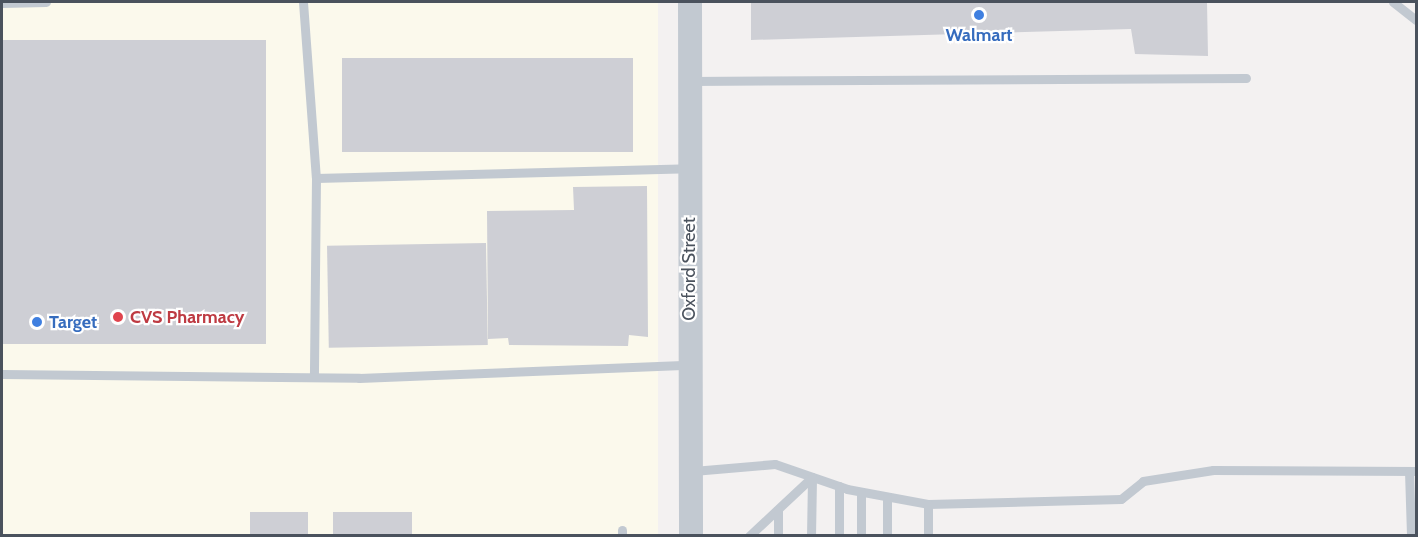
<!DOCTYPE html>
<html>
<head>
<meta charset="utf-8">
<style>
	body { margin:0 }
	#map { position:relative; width:1418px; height:537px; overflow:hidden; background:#f3f1f1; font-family:Cabin,sans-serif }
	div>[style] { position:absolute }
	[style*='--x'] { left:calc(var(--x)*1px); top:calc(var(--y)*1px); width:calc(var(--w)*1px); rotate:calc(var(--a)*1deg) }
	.commercial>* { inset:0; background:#fbf9ec; transform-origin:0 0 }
	.building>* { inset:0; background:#cecfd5; transform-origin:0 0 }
	.service>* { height:9px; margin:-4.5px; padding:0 4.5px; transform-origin:4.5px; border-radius:4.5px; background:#c2c9d1 }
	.tertiary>* { height:24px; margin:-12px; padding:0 12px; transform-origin:12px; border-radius:12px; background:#c2c9d1 }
	.dots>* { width:16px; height:16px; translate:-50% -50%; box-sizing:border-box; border:3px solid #fff; border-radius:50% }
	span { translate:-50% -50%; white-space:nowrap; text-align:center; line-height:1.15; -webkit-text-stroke:4.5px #fff; paint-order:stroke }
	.shop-label { font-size:18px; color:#366cbe; font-weight:700 }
	.left { translate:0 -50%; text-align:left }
	.street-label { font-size:18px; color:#4a525d }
	.health-label { font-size:18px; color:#be3a42; font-weight:700 }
	.frame { position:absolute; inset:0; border:3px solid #4a525d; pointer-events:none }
</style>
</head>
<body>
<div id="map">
	<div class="commercial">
		<div style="left:2px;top:2px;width:656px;height:533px"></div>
	</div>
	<div class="building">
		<div style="clip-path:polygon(751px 2px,1207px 2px,1208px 56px,1135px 54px,1131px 29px,751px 40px)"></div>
		<div style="left:266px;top:40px;width:304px;height:264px;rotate:90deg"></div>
		<div style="left:342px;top:58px;width:291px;height:94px"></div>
		<div style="clip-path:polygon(647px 186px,648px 337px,629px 335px,628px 346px,509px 345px,508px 338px,488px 339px,487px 211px,574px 210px,573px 187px)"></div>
		<div style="left:486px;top:243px;width:102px;height:159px;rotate:89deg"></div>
		<div style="left:308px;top:512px;width:24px;height:58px;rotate:90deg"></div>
		<div style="left:333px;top:512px;width:79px;height:24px"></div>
	</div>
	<div class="service">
		<div style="--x:303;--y:2;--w:176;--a:85.8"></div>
		<div style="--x:316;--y:178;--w:199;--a:90.6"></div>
		<div style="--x:1393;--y:2;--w:29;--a:38"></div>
		<div style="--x:2;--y:3;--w:44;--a:-1.3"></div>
		<div style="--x:690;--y:81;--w:556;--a:-0.31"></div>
		<div style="--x:316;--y:178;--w:373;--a:-1.5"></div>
		<div style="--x:2;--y:374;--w:357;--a:0.6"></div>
		<div style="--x:359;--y:378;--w:330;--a:-2.3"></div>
		<div style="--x:693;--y:471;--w:82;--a:-4.9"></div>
		<div style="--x:775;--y:464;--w:76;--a:19.1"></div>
		<div style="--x:847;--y:489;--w:82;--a:10.5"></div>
		<div style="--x:928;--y:504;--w:193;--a:-1.5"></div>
		<div style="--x:1121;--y:499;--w:28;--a:-39"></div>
		<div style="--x:1143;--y:481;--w:71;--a:-8.9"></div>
		<div style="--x:1213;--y:470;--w:203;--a:0.3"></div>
		<div style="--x:1409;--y:471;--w:65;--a:88.2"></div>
		<div style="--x:839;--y:486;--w:50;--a:90"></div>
		<div style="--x:861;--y:492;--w:44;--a:90"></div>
		<div style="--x:887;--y:498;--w:38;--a:90"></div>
		<div style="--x:928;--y:504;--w:32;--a:90"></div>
		<div style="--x:622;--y:536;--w:6;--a:-90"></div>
		<div style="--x:749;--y:536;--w:86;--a:-43.1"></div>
		<div style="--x:778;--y:536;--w:26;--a:-90"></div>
		<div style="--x:811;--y:536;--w:59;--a:-89"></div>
	</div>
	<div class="tertiary">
		<div style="--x:690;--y:2;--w:534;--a:89.89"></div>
	</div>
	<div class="dots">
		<div style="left:979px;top:15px;background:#3f7fe0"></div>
		<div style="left:118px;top:317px;background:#e0444e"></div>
		<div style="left:37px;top:322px;background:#3f7fe0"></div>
	</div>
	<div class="shop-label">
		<span style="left:979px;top:35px">Walmart</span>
		<span class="left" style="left:49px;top:322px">Target</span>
	</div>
	<div class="street-label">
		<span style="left:689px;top:269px;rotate:-90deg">Oxford Street</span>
	</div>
	<div class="health-label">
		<span class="left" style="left:130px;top:317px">CVS Pharmacy</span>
	</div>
	<div class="frame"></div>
</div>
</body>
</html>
